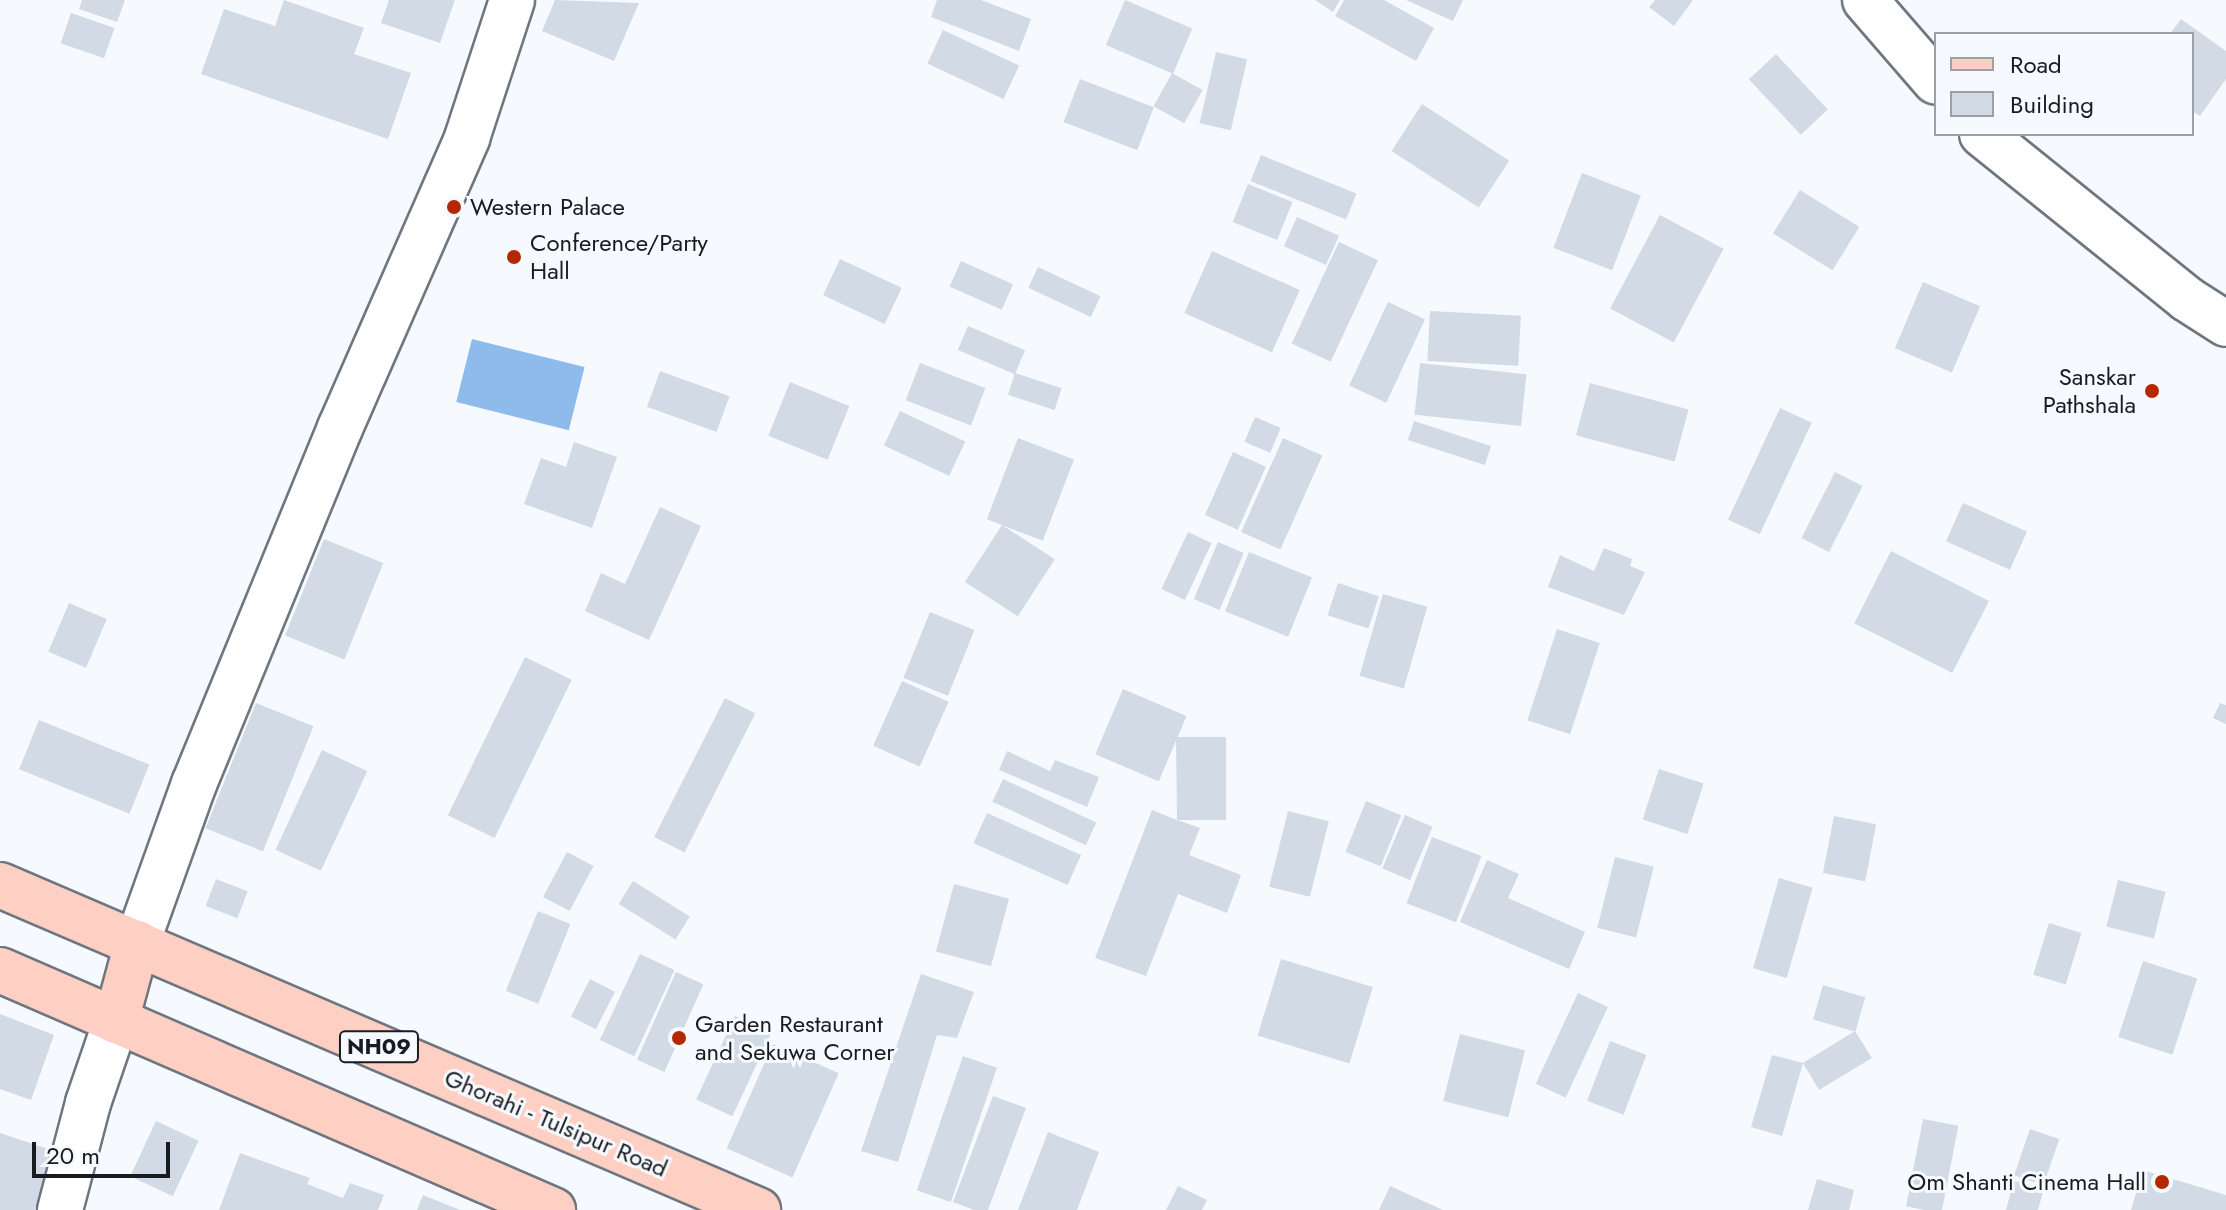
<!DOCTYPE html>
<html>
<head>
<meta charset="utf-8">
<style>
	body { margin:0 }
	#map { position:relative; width:2226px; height:1210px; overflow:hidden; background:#f6faff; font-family:Jost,sans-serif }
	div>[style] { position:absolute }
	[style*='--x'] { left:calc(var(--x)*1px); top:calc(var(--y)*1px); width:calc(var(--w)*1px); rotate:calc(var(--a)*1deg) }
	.water>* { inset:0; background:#8fbbec; transform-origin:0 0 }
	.building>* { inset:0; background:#d1dae5; transform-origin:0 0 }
	.roads { filter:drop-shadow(2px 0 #6e7680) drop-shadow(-2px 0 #6e7680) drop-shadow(0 2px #6e7680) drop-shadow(0 -2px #6e7680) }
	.minor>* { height:44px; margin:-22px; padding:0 22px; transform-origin:22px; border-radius:22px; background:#fff }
	.major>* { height:44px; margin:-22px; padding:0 22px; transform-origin:22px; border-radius:22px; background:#fed0c4 }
	.dots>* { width:22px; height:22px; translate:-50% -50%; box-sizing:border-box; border:4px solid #f6faff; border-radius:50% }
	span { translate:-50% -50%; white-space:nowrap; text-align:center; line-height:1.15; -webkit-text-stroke:6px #f6faff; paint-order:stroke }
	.shield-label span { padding:2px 6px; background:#f6faff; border:2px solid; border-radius:6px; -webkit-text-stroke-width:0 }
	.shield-label { font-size:22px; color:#181b1f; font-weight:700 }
	.poi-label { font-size:24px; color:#181b1f }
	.left { translate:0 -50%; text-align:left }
	.right { translate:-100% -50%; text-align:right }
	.street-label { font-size:24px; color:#181b1f }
	.legend { position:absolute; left:1934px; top:32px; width:260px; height:104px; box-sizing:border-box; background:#f6faff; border:2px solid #9da1a5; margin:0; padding:10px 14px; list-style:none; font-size:24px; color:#181b1f }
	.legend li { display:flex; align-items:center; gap:16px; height:40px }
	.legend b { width:40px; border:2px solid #9da1a5 }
	.scale { position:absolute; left:32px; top:1142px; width:138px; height:36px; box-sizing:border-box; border:4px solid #181b1f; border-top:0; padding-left:10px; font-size:24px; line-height:28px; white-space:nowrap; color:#181b1f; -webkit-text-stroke:6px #f6faff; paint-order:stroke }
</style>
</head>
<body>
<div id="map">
	<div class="water">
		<div style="left:472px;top:339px;width:116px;height:65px;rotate:14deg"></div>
	</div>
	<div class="building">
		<div style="clip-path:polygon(82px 0,125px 0,117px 22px,79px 9px)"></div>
		<div style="clip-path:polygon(284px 0,364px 28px,354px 54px,411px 73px,388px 139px,201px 74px,224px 9px,275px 26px)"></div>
		<div style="clip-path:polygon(389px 0,455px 0,440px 43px,381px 23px)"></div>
		<div style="clip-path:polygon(555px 0,639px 3px,614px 61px,542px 31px)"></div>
		<div style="clip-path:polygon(937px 0,981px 0,1031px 19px,1019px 51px,931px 17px)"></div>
		<div style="left:1125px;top:0;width:73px;height:49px;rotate:23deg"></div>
		<div style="clip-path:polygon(1315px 0,1340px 0,1333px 12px)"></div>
		<div style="clip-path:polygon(1344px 0,1384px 0,1434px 28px,1416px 61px,1335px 16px)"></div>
		<div style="clip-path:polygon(1406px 0,1463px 0,1453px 21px)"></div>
		<div style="clip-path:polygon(1655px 0,1693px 0,1674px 26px,1649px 7px)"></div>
		<div style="left:71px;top:13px;width:46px;height:32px;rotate:19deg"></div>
		<div style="clip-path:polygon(2181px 19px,2226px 51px,2226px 79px,2200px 116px,2192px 111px,2192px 34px,2170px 34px)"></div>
		<div style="left:943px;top:30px;width:84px;height:37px;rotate:25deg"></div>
		<div style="left:1216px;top:52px;width:32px;height:73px;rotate:13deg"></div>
		<div style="left:1776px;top:54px;width:76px;height:37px;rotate:47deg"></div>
		<div style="left:1172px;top:73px;width:35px;height:38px;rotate:29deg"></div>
		<div style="left:1080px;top:79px;width:79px;height:46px;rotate:21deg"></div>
		<div style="left:1422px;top:104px;width:104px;height:56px;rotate:33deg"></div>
		<div style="left:1261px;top:155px;width:103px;height:28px;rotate:22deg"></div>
		<div style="left:1582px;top:173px;width:63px;height:80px;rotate:21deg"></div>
		<div style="left:1248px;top:184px;width:48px;height:41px;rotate:22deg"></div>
		<div style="left:1800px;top:190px;width:70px;height:51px;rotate:32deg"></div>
		<div style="left:1660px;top:215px;width:72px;height:106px;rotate:28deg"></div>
		<div style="left:1297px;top:217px;width:46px;height:32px;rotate:24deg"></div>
		<div style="left:1339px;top:242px;width:43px;height:112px;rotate:25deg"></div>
		<div style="left:1212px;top:251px;width:96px;height:68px;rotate:24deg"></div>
		<div style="left:840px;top:259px;width:68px;height:40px;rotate:25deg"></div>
		<div style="left:961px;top:261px;width:57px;height:28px;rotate:24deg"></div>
		<div style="left:1038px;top:267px;width:69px;height:23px;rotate:25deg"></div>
		<div style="left:1923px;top:282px;width:62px;height:72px;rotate:23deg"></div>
		<div style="left:1388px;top:302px;width:41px;height:92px;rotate:25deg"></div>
		<div style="left:1430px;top:311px;width:91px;height:50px;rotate:3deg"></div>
		<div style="left:968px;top:326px;width:62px;height:26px;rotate:23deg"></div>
		<div style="left:920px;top:363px;width:70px;height:40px;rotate:21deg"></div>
		<div style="left:1420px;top:363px;width:107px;height:52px;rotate:6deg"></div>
		<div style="left:660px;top:371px;width:74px;height:38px;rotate:20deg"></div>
		<div style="left:1015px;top:373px;width:49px;height:23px;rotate:18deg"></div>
		<div style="left:790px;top:382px;width:64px;height:58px;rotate:22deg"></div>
		<div style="left:1590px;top:383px;width:102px;height:54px;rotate:15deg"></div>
		<div style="left:1780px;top:408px;width:35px;height:123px;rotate:25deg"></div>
		<div style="left:900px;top:411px;width:72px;height:38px;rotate:25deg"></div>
		<div style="left:1255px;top:417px;width:28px;height:27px;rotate:23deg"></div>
		<div style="left:1414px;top:421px;width:81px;height:20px;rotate:18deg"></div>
		<div style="left:1018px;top:438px;width:60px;height:87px;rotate:21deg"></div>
		<div style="left:1283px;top:438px;width:43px;height:103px;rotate:24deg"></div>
		<div style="clip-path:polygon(574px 442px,617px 457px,592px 528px,524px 504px,541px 458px,566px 467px)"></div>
		<div style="left:1233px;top:452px;width:36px;height:69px;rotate:24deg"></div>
		<div style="left:1835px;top:472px;width:31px;height:74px;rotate:27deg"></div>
		<div style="left:1963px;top:503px;width:70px;height:42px;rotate:24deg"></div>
		<div style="clip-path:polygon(660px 507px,701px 526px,649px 640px,585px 611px,601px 573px,625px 584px)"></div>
		<div style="left:1002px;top:525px;width:63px;height:68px;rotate:33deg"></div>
		<div style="left:1188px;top:532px;width:26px;height:63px;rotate:25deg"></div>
		<div style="left:324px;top:539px;width:64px;height:104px;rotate:22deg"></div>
		<div style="left:1218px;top:542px;width:28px;height:62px;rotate:23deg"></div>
		<div style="clip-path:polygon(1604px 548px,1632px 559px,1630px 566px,1645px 572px,1624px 615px,1548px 587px,1560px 555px,1594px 571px)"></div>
		<div style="left:1891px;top:551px;width:110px;height:81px;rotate:27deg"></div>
		<div style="left:1249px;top:552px;width:68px;height:64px;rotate:22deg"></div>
		<div style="left:1338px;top:583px;width:43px;height:34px;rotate:18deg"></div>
		<div style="left:1383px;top:594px;width:46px;height:85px;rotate:16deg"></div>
		<div style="left:69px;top:603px;width:41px;height:53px;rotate:23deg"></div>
		<div style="left:930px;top:612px;width:48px;height:71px;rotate:22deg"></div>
		<div style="left:1557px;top:629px;width:45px;height:96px;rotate:18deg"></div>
		<div style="left:525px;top:657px;width:52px;height:176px;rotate:26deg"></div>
		<div style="left:902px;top:681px;width:51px;height:71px;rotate:24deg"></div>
		<div style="left:1123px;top:689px;width:69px;height:71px;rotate:23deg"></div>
		<div style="left:725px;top:698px;width:34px;height:156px;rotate:27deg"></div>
		<div style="left:256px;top:703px;width:62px;height:135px;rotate:22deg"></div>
		<div style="clip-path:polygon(2220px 703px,2226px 705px,2226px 724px,2213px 718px)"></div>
		<div style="left:39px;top:720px;width:119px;height:53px;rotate:22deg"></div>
		<div style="clip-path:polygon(1176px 737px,1226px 737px,1226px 820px,1177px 820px,1200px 828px,1189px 855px,1241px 875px,1227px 913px,1178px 894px,1146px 976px,1095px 958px,1152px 810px,1177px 820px)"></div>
		<div style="left:322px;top:750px;width:50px;height:110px;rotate:25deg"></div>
		<div style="clip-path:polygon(1007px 751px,1050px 771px,1055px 760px,1099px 777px,1087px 807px,999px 770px)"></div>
		<div style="left:1659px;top:769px;width:47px;height:53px;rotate:18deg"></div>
		<div style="left:1003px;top:779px;width:103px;height:25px;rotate:25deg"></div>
		<div style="left:1366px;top:801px;width:38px;height:55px;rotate:22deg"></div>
		<div style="left:1288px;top:811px;width:42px;height:78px;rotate:14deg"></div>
		<div style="left:987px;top:813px;width:103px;height:33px;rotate:24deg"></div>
		<div style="left:1405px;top:815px;width:30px;height:58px;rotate:23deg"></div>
		<div style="left:1834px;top:816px;width:43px;height:58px;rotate:11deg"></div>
		<div style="left:1432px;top:837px;width:53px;height:71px;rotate:21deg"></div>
		<div style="left:567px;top:852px;width:30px;height:51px;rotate:28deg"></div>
		<div style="left:1615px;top:857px;width:40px;height:73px;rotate:14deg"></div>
		<div style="clip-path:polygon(1487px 860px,1519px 874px,1508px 898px,1585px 932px,1569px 969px,1460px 922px)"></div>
		<div style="left:1779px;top:878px;width:35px;height:94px;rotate:16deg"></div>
		<div style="left:216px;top:879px;width:34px;height:29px;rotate:21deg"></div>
		<div style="left:2118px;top:880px;width:49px;height:48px;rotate:14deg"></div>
		<div style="left:633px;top:881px;width:67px;height:27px;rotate:32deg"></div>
		<div style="left:954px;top:884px;width:57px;height:70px;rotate:15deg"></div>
		<div style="left:538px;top:911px;width:35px;height:86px;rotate:22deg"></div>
		<div style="left:2049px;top:923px;width:34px;height:54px;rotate:17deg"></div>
		<div style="left:640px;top:954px;width:38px;height:95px;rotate:25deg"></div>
		<div style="left:1281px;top:959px;width:96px;height:80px;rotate:17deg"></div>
		<div style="left:2143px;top:961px;width:57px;height:80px;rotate:18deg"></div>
		<div style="left:676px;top:972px;width:30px;height:96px;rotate:24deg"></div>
		<div style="clip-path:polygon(921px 974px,974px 992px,957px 1038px,937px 1035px,898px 1162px,861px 1151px)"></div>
		<div style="left:590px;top:979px;width:28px;height:42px;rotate:27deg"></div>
		<div style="left:1823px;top:985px;width:44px;height:36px;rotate:16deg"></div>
		<div style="left:1578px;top:993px;width:33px;height:100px;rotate:25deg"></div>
		<div style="clip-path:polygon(0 1014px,54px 1035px,31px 1100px,0 1089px)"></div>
		<div style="left:735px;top:1016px;width:40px;height:92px;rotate:25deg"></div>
		<div style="clip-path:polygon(1855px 1031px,1872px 1058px,1819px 1090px,1803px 1063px,1782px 1136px,1751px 1127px,1772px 1055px,1803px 1063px)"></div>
		<div style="left:1460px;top:1034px;width:67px;height:69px;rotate:14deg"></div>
		<div style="left:1610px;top:1041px;width:39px;height:64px;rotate:21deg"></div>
		<div style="left:773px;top:1044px;width:72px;height:114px;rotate:24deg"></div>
		<div style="left:963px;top:1056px;width:36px;height:142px;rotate:19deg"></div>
		<div style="clip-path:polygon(993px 1096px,1026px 1108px,988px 1210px,974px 1210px,953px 1202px)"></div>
		<div style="left:1923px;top:1119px;width:36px;height:89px;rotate:11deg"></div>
		<div style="left:156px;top:1121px;width:47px;height:61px;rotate:25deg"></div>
		<div style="left:2030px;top:1129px;width:31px;height:49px;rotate:19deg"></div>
		<div style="clip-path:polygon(1048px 1132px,1099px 1152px,1077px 1210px,1018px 1210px)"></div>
		<div style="clip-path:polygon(0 1133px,63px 1154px,45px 1210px,0 1210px)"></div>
		<div style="clip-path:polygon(240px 1153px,310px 1178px,307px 1184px,343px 1198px,350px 1183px,384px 1195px,378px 1210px,219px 1210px)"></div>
		<div style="clip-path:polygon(2143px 1170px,2226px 1195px,2226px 1210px,2131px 1210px)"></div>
		<div style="clip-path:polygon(1817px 1179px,1854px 1190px,1849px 1210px,1808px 1210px)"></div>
		<div style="clip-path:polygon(2014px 1181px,2044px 1188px,2038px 1210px,2006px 1210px)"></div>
		<div style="clip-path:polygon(1178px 1186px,1207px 1200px,1202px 1210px,1166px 1210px)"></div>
		<div style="clip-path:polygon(1390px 1186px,1443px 1210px,1379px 1210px)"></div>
		<div style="clip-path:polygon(423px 1195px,460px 1210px,417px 1210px)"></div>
	</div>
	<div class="roads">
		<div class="minor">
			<div style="--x:1865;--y:0;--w:108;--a:49.1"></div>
			<div style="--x:1982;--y:134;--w:263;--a:38.8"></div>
			<div style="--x:2187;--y:299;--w:46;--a:32.7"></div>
			<div style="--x:137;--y:943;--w:169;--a:-70.3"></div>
			<div style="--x:194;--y:784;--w:385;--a:-67.7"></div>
			<div style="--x:340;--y:428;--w:317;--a:-66.3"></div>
			<div style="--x:467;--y:138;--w:145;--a:-71.9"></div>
			<div style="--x:60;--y:1210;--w:111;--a:-75.3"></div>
			<div style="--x:88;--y:1103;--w:87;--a:-71.1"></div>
		</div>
		<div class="major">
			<div style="--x:0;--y:885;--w:825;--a:23.21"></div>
			<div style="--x:0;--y:970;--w:603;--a:23.46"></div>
			<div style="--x:116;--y:1021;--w:81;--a:-74.9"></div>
		</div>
	</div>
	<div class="dots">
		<div style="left:454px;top:207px;background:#b32800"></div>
		<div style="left:514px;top:257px;background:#b32800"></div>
		<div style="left:2152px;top:391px;background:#b32800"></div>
		<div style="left:679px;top:1038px;background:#b32800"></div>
		<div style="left:2162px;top:1182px;background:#b32800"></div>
	</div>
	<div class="shield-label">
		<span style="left:379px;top:1047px">NH09</span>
	</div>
	<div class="poi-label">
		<span class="left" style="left:470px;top:207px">Western Palace</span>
		<span class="left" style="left:530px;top:257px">Conference/Party<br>Hall</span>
		<span class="right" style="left:2136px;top:391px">Sanskar<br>Pathshala</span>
		<span class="left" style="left:695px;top:1038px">Garden Restaurant<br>and Sekuwa Corner</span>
		<span class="right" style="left:2146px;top:1182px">Om Shanti Cinema Hall</span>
	</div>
	<div class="street-label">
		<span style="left:556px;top:1123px;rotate:23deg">Ghorahi - Tulsipur Road</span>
	</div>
	<ul class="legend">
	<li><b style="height:10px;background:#fed0c4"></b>Road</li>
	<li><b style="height:22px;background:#d1dae5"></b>Building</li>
	</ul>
	<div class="scale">20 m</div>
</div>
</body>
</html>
